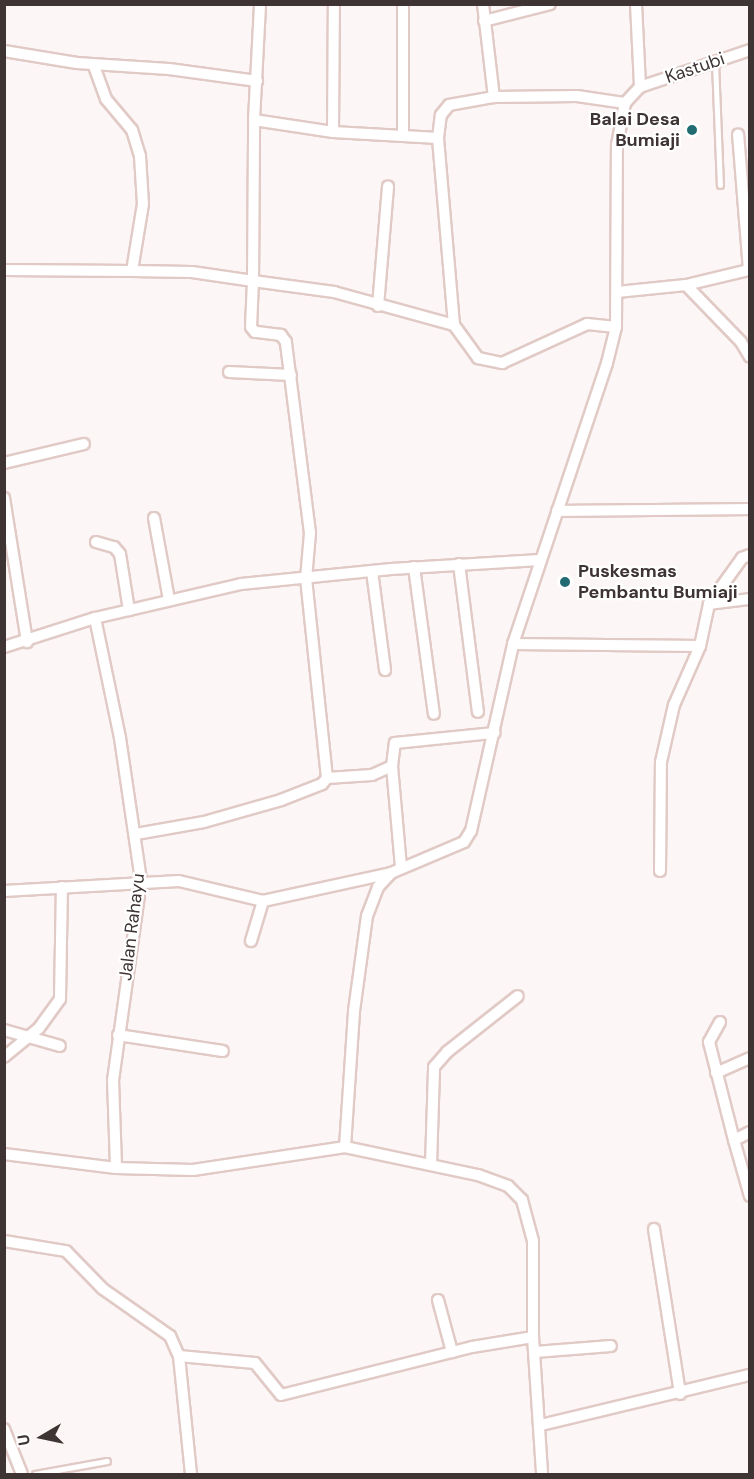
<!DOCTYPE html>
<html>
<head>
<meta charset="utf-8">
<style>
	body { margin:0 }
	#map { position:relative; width:754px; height:1479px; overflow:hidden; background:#fcf7f6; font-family:"DM Sans",sans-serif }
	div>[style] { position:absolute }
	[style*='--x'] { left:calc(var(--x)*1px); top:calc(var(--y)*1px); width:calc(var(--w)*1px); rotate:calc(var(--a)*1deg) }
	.roads { filter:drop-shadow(2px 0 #e1cac6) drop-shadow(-2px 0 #e1cac6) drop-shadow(0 2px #e1cac6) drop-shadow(0 -2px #e1cac6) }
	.lane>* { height:5px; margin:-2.5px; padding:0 2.5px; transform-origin:2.5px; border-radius:2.5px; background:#fff }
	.street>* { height:10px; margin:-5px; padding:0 5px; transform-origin:5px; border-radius:5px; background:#fff }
	.dots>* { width:16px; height:16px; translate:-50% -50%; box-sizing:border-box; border:3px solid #fff; border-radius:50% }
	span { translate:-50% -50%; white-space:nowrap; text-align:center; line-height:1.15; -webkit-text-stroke:4.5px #fff; paint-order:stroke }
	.street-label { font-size:18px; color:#3d3433 }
	.poi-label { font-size:18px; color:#3d3433; font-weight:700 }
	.right { translate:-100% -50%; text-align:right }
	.left { translate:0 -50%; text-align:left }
	.frame { position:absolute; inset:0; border:6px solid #3d3433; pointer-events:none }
	.north { position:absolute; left:12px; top:1407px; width:60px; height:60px; -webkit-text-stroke:4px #fff; paint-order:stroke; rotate:261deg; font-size:16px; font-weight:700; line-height:24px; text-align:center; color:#3d3433 }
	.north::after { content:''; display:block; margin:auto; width:21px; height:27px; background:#3d3433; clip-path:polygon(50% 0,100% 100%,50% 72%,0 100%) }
</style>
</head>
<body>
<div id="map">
	<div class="roads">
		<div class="lane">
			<div style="--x:715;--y:62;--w:123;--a:87.7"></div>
			<div style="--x:35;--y:1474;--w:73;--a:-10.2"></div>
		</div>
		<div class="street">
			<div style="--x:403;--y:4;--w:131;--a:90"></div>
			<div style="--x:483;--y:4;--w:94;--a:83.3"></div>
			<div style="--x:494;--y:97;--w:83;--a:-0.7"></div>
			<div style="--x:577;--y:96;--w:49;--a:8.3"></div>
			<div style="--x:636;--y:4;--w:83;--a:87.2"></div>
			<div style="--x:484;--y:21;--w:68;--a:-14.4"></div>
			<div style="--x:4;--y:51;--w:74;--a:9.3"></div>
			<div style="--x:77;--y:63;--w:92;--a:3.7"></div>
			<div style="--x:169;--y:69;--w:89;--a:7.8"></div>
			<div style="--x:254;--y:120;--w:116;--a:-87"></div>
			<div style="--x:333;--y:132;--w:128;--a:-89.6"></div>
			<div style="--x:4;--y:270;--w:128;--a:0.4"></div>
			<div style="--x:132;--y:271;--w:68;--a:-80.7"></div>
			<div style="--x:143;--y:204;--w:48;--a:-93.6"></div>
			<div style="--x:140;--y:156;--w:27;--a:-107"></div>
			<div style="--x:132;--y:130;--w:40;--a:-130"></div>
			<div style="--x:106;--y:99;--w:37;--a:-110"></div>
			<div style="--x:132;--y:271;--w:60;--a:1"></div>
			<div style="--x:192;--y:272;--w:62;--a:8.4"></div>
			<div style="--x:253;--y:281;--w:161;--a:-89.6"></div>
			<div style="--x:254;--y:120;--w:80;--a:8.6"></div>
			<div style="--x:333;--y:132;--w:105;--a:3.3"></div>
			<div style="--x:438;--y:138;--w:23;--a:-83"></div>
			<div style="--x:441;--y:115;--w:13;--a:-51"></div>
			<div style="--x:449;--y:105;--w:46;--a:-10.1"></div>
			<div style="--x:686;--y:285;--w:65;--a:-13.4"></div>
			<div style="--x:749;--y:270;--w:136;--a:-94.6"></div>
			<div style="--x:617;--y:292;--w:69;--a:-5.8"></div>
			<div style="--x:686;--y:285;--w:79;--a:46"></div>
			<div style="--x:741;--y:342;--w:17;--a:59"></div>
			<div style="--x:378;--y:306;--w:120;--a:-85.2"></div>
			<div style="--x:454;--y:325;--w:41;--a:54"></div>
			<div style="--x:478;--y:358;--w:25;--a:12"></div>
			<div style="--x:502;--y:363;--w:94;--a:-24.6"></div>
			<div style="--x:587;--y:324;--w:29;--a:6"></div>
			<div style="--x:229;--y:372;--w:62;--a:2.8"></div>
			<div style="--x:4;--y:463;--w:82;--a:-13.4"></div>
			<div style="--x:4;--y:498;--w:146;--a:80.9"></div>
			<div style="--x:557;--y:511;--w:193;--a:-0.6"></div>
			<div style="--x:154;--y:518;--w:83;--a:79.6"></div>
			<div style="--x:96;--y:542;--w:19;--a:16"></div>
			<div style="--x:114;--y:547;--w:9;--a:49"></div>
			<div style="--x:120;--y:554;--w:57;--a:80.9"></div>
			<div style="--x:459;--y:564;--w:149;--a:82.7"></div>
			<div style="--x:414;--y:567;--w:148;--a:82.3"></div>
			<div style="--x:372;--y:571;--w:100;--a:82.5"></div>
			<div style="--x:709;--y:604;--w:41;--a:-7"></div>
			<div style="--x:95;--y:618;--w:123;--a:78.2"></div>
			<div style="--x:120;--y:738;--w:145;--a:81.6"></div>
			<div style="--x:141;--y:881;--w:201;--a:98"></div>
			<div style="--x:113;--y:1080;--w:88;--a:88"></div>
			<div style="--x:513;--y:644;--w:187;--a:0.6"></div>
			<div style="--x:700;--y:646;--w:43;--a:-77.9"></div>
			<div style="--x:709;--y:604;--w:57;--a:-54.3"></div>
			<div style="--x:742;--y:558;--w:9;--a:-21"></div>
			<div style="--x:4;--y:647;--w:96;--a:-17.7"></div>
			<div style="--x:95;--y:618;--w:150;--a:-13.1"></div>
			<div style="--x:241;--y:584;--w:151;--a:-5.7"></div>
			<div style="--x:391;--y:569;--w:149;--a:-3.5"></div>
			<div style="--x:327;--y:778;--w:45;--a:-3.8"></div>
			<div style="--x:372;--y:775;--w:22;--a:-24"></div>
			<div style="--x:136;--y:834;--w:69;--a:-10"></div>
			<div style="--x:204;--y:822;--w:80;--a:-15.9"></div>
			<div style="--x:281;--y:800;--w:44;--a:-21.3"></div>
			<div style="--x:322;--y:784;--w:8;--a:-50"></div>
			<div style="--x:327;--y:778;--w:200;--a:-96"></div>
			<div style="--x:306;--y:579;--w:46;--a:-85"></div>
			<div style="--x:310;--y:533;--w:193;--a:-97.2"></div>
			<div style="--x:286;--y:342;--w:9;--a:-126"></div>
			<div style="--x:281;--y:335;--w:26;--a:-173"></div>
			<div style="--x:255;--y:332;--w:6;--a:-129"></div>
			<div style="--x:251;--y:327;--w:46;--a:-87.5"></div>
			<div style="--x:253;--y:281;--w:82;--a:7.7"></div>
			<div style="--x:334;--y:292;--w:124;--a:15.4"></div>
			<div style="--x:454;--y:325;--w:188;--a:-94.9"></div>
			<div style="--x:401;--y:867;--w:101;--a:-95.1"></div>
			<div style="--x:392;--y:766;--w:23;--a:-83"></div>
			<div style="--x:395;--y:743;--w:100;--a:-5.8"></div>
			<div style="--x:660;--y:871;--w:109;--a:-89.5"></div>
			<div style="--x:661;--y:762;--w:58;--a:-77.2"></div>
			<div style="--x:674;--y:705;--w:64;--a:-66.2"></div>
			<div style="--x:4;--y:891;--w:175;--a:-3.3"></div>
			<div style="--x:179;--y:881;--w:86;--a:13.4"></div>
			<div style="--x:263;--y:901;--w:131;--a:-12.3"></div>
			<div style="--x:251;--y:941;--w:42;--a:-73.3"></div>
			<div style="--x:720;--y:1022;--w:23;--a:119"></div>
			<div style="--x:709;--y:1042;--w:101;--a:75.7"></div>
			<div style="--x:4;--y:1030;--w:58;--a:15.9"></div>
			<div style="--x:118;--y:1035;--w:106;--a:8.7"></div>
			<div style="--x:4;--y:1057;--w:45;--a:-39.6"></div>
			<div style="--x:39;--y:1028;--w:36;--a:-54"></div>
			<div style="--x:60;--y:999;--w:112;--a:-89"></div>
			<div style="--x:716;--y:1073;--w:37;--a:-24"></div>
			<div style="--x:750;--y:1132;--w:18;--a:153"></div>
			<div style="--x:734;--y:1140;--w:58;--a:74.1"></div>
			<div style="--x:345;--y:1147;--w:136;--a:-86.2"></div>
			<div style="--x:354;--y:1011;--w:96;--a:-82.2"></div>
			<div style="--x:367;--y:916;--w:31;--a:-69"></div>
			<div style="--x:378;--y:887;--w:19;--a:-47"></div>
			<div style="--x:391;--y:873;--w:79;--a:-23"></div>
			<div style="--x:464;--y:842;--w:13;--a:-58"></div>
			<div style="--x:471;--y:831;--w:192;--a:-77.3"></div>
			<div style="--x:513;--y:644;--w:296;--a:-71.5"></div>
			<div style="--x:607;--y:363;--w:37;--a:-76"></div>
			<div style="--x:616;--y:327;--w:182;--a:-89.7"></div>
			<div style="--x:617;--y:145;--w:43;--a:-79.2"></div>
			<div style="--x:625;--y:103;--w:22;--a:-47"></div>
			<div style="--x:640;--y:87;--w:116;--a:-18.6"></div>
			<div style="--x:4;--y:1154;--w:113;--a:7.1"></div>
			<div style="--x:116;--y:1168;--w:77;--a:1.5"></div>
			<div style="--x:193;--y:1170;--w:154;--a:-8.6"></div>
			<div style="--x:345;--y:1147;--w:136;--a:11.9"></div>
			<div style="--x:478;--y:1175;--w:32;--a:20"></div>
			<div style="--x:508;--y:1186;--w:20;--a:45"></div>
			<div style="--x:522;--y:1200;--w:42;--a:75"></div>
			<div style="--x:533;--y:1241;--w:96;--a:90"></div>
			<div style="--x:533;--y:1337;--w:137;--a:86.2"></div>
			<div style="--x:431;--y:1165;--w:98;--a:-88.2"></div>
			<div style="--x:434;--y:1067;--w:20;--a:-49"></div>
			<div style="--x:447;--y:1052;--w:90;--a:-38.3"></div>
			<div style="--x:654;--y:1229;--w:167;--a:81"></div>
			<div style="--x:4;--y:1241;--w:63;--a:9.2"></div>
			<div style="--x:66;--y:1251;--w:53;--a:45.8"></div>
			<div style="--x:103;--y:1289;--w:82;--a:35"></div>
			<div style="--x:170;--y:1336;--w:22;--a:66"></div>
			<div style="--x:179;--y:1356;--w:76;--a:5.3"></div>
			<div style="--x:255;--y:1363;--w:41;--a:50.9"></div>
			<div style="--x:281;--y:1395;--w:197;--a:-14.1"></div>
			<div style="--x:472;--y:1347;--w:62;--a:-9.3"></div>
			<div style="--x:438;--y:1300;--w:54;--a:74.9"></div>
			<div style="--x:535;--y:1352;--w:76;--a:-4.5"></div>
			<div style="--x:179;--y:1356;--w:119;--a:84.2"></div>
			<div style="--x:541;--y:1425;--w:215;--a:-13.5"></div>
			<div style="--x:4;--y:1429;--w:48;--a:68.2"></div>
		</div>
	</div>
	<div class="dots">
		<div style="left:692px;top:130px;background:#206c72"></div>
		<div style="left:565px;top:582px;background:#206c72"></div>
	</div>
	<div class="street-label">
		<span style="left:695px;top:68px;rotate:-19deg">Kastubi</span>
		<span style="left:132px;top:927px;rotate:-83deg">Jalan Rahayu</span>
	</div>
	<div class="poi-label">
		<span class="right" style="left:680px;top:130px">Balai Desa<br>Bumiaji</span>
		<span class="left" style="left:578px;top:582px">Puskesmas<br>Pembantu Bumiaji</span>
	</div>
	<div class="frame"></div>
	<div class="north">U</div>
</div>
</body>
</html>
